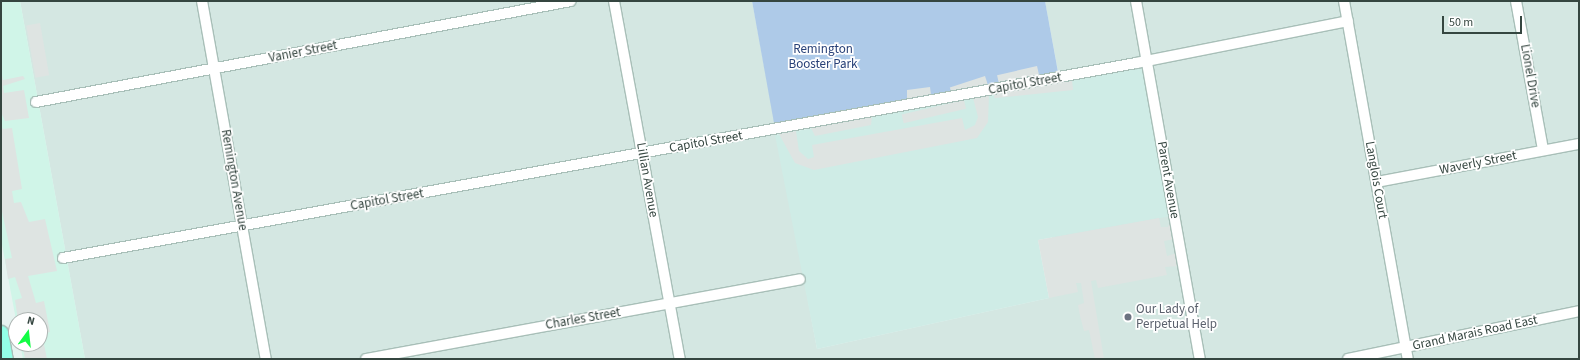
<!DOCTYPE html>
<html>
<head>
<meta charset="utf-8">
<style>
	body { margin:0 }
	#map { position:relative; width:1580px; height:360px; overflow:hidden; background:#e6f3f0; font-family:"Source Sans 3",sans-serif }
	div>[style] { position:absolute }
	[style*='--x'] { left:calc(var(--x)*1px); top:calc(var(--y)*1px); width:calc(var(--w)*1px); rotate:calc(var(--a)*1deg) }
	.residential>* { inset:0; background:#d4e7e2 }
	.commercial>* { inset:0; background:#d0f5e8 }
	.education>* { inset:0; background:#cfece6 }
	.green>* { inset:0; background:#aecae8 }
	.parking>* { inset:0; background:#dee4e2; transform-origin:0 0 }
	.roads { filter:drop-shadow(1px 0 #a8bfb8) drop-shadow(-1px 0 #a8bfb8) drop-shadow(0 1px #a8bfb8) drop-shadow(0 -1px #a8bfb8) }
	.minor>* { height:10px; margin:-5px; padding:0 5px; transform-origin:5px; border-radius:5px; background:#fff }
	.major>* { height:13px; margin:-6.5px; padding:0 6.5px; transform-origin:6.5px; border-radius:6.5px; background:#93ffe7 }
	.dots>* { width:11px; height:11px; translate:-50% -50%; box-sizing:border-box; border:2px solid #fff; border-radius:50% }
	span { translate:-50% -50%; white-space:nowrap; text-align:center; line-height:1.15; -webkit-text-stroke:3.5px #fff; paint-order:stroke }
	.park-label { font-size:13px; color:#284178 }
	.street-label { font-size:13px; color:#354640 }
	.worship-label { font-size:13px; color:#5b616d }
	.left { translate:0 -50%; text-align:left }
	.frame { position:absolute; inset:0; border:2px solid #354640; pointer-events:none }
	.north { position:absolute; left:8px; top:312px; width:40px; height:40px; box-sizing:border-box; background:#fff; border:1px solid #aeb5b3; border-radius:50%; rotate:15deg; font-size:11px; font-weight:700; line-height:16px; text-align:center; color:#354640 }
	.north::after { content:''; display:block; margin:auto; width:14px; height:18px; background:#13fc45; clip-path:polygon(50% 0,100% 100%,50% 72%,0 100%) }
	.scale { position:absolute; left:1442px; top:16px; width:80px; height:18px; box-sizing:border-box; border:2px solid #354640; border-top:0; padding-left:5px; font-size:12px; line-height:14px; white-space:nowrap; color:#354640; -webkit-text-stroke:3px #fff; paint-order:stroke }
</style>
</head>
<body>
<div id="map">
	<div class="residential">
		<div style="clip-path:polygon(20px 1px,752px 1px,817px 349px,1049px 298px,1060px 82px,1045px 1px,1579px 1px,1579px 359px,85px 359px)"></div>
	</div>
	<div class="commercial">
		<div style="clip-path:polygon(1px 1px,20px 1px,85px 359px,23px 359px,20px 344px,40px 344px,40px 320px,16px 320px,1px 239px)"></div>
	</div>
	<div class="education">
		<div style="clip-path:polygon(1144px 67px,1171px 216px,1038px 240px,1049px 298px,817px 349px,775px 135px)"></div>
	</div>
	<div class="green">
		<div style="clip-path:polygon(752px 1px,1045px 1px,1058px 72px,774px 123px)"></div>
	</div>
	<div class="parking">
		<div style="left:40px;top:23px;width:53px;height:14px;rotate:80deg"></div>
		<div style="left:1037px;top:66px;width:9px;height:41px;rotate:77deg"></div>
		<div style="clip-path:polygon(1px 70px,3px 80px,23px 76px,25px 79px,3px 86px,4px 93px,24px 90px,29px 118px,5px 121px,1px 112px)"></div>
		<div style="left:985px;top:76px;width:9px;height:37px;rotate:72deg"></div>
		<div style="left:1072px;top:80px;width:10px;height:79px;rotate:84deg"></div>
		<div style="clip-path:polygon(930px 87px,931px 95px,907px 99px,907px 90px)"></div>
		<div style="clip-path:polygon(989px 95px,988px 122px,977px 138px,814px 170px,795px 163px,779px 134px,796px 131px,799px 151px,808px 159px,814px 157px,812px 145px,962px 118px,965px 130px,975px 125px,978px 117px,973px 98px)"></div>
		<div style="left:964px;top:100px;width:9px;height:64px;rotate:77deg"></div>
		<div style="clip-path:polygon(872px 117px,871px 125px,815px 136px,811px 128px)"></div>
		<div style="clip-path:polygon(1px 126px,3px 129px,12px 128px,22px 189px,12px 191px,14px 203px,21px 202px,29px 222px,45px 219px,57px 271px,28px 276px,36px 303px,44px 301px,50px 332px,42px 334px,47px 359px,25px 359px,22px 344px,40px 344px,40px 320px,18px 320px,15px 300px,22px 298px,15px 277px,8px 279px,5px 259px,12px 258px,1px 207px)"></div>
		<div style="clip-path:polygon(1171px 216px,1175px 239px,1164px 241px,1167px 256px,1177px 253px,1179px 266px,1165px 267px,1167px 275px,1098px 288px,1096px 280px,1091px 281px,1104px 359px,1095px 359px,1089px 330px,1084px 331px,1080px 316px,1078px 305px,1084px 303px,1081px 283px,1076px 283px,1078px 292px,1049px 298px,1038px 240px,1159px 218px,1161px 227px,1168px 227px)"></div>
	</div>
	<div class="roads">
		<div class="minor">
			<div style="--x:202;--y:1;--w:364;--a:79.9"></div>
			<div style="--x:614;--y:1;--w:364;--a:79.6"></div>
			<div style="--x:1136;--y:1;--w:364;--a:79.9"></div>
			<div style="--x:1344;--y:1;--w:364;--a:79.9"></div>
			<div style="--x:1516;--y:1;--w:151;--a:79.7"></div>
			<div style="--x:36;--y:102;--w:544;--a:-10.69"></div>
			<div style="--x:1377;--y:182;--w:206;--a:-10.7"></div>
			<div style="--x:63;--y:258;--w:1091;--a:-10.3"></div>
			<div style="--x:1136;--y:63;--w:216;--a:-11.2"></div>
			<div style="--x:366;--y:359;--w:441;--a:-10.4"></div>
			<div style="--x:1348;--y:359;--w:236;--a:-11.7"></div>
		</div>
		<div class="major">
			<div style="--x:1;--y:332;--w:27;--a:80"></div>
		</div>
	</div>
	<div class="dots">
		<div style="left:1128px;top:317px;background:#6b7280"></div>
	</div>
	<div class="park-label">
		<span style="left:823px;top:57px">Remington<br>Booster Park</span>
	</div>
	<div class="street-label">
		<span style="left:303px;top:52px;rotate:-11deg">Vanier Street</span>
		<span style="left:1530px;top:76px;rotate:80deg">Lionel Drive</span>
		<span style="left:1025px;top:84px;rotate:-10deg">Capitol Street</span>
		<span style="left:706px;top:142px;rotate:-10deg">Capitol Street</span>
		<span style="left:1478px;top:163px;rotate:-11deg">Waverly Street</span>
		<span style="left:234px;top:180px;rotate:80deg">Remington Avenue</span>
		<span style="left:647px;top:180px;rotate:80deg">Lillian Avenue</span>
		<span style="left:1168px;top:180px;rotate:80deg">Parent Avenue</span>
		<span style="left:1376px;top:180px;rotate:80deg">Langlois Court</span>
		<span style="left:387px;top:200px;rotate:-10deg">Capitol Street</span>
		<span style="left:583px;top:319px;rotate:-10deg">Charles Street</span>
		<span style="left:1475px;top:333px;rotate:-12deg">Grand Marais Road East</span>
	</div>
	<div class="worship-label">
		<span class="left" style="left:1136px;top:317px">Our Lady of<br>Perpetual Help</span>
	</div>
	<div class="frame"></div>
	<div class="north">N</div>
	<div class="scale">50 m</div>
</div>
</body>
</html>
